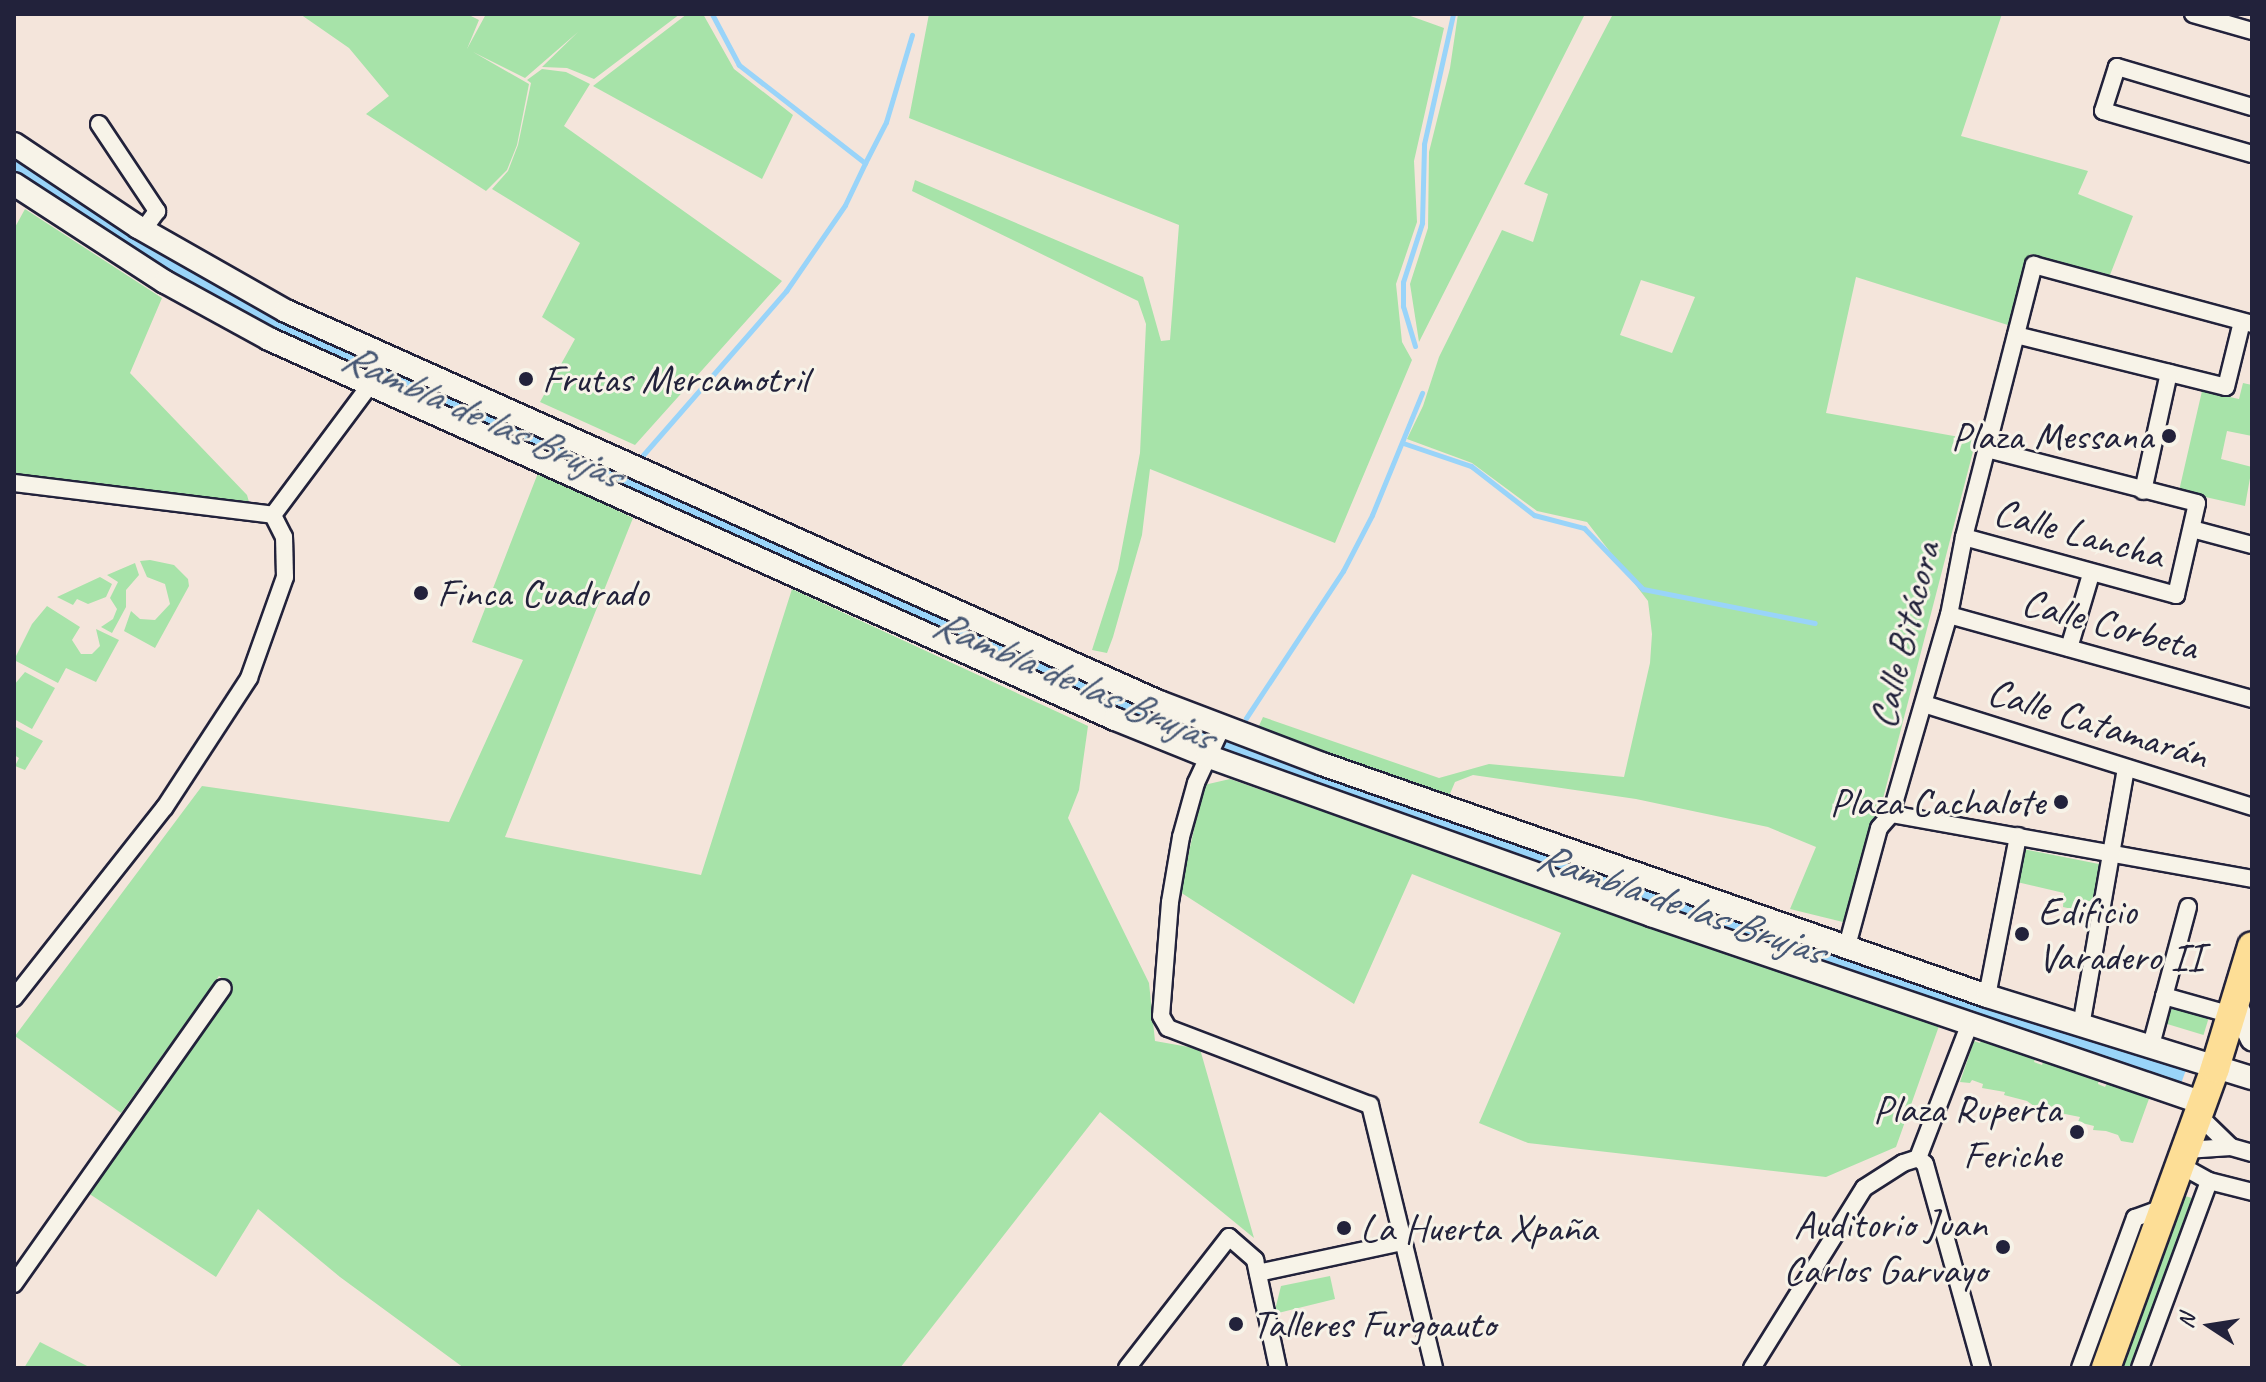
<!DOCTYPE html>
<html>
<head>
<meta charset="utf-8">
<style>
	body { margin:0 }
	#map { position:relative; width:2266px; height:1382px; overflow:hidden; background:#f4e5db; font-family:Caveat,sans-serif }
	div>[style] { position:absolute }
	[style*='--x'] { left:calc(var(--x)*1px); top:calc(var(--y)*1px); width:calc(var(--w)*1px); rotate:calc(var(--a)*1deg) }
	.green>* { inset:0; background:#a7e3a9; transform-origin:0 0 }
	.water>* { inset:0; background:#99d4f9 }
	.stream>* { height:5px; margin:-2.5px; padding:0 2.5px; transform-origin:2.5px; border-radius:2.5px; background:#99d4f9 }
	.roads { filter:drop-shadow(2px 0 #22223b) drop-shadow(-2px 0 #22223b) drop-shadow(0 2px #22223b) drop-shadow(0 -2px #22223b) }
	.street>* { height:16px; margin:-8px; padding:0 8px; transform-origin:8px; border-radius:8px; background:#f7f3e8 }
	.secondary>* { height:22px; margin:-11px; padding:0 11px; transform-origin:11px; border-radius:11px; background:#f7f3e8 }
	.highway>* { height:28px; margin:-14px; padding:0 14px; transform-origin:14px; border-radius:14px; background:#fdde96 }
	.dots>* { width:22px; height:22px; translate:-50% -50%; box-sizing:border-box; border:4px solid #f7f3e8; border-radius:50% }
	span { translate:-50% -50%; white-space:nowrap; text-align:center; line-height:1.15; -webkit-text-stroke:6px #f7f3e8; paint-order:stroke }
	.poi-label { font-size:40px; color:#22223b }
	.left { translate:0 -50%; text-align:left }
	.right { translate:-100% -50%; text-align:right }
	.street-label { font-size:40px; color:#22223b }
	.water-label { font-size:42px; color:#465774; font-style:italic }
	.frame { position:absolute; inset:0; border:16px solid #22223b; pointer-events:none }
	.north { position:absolute; left:2170px; top:1286px; width:80px; height:80px; -webkit-text-stroke:6px #f7f3e8; paint-order:stroke; rotate:282deg; font-size:22px; font-weight:700; line-height:32px; text-align:center; color:#22223b }
	.north::after { content:''; display:block; margin:auto; width:28px; height:36px; background:#22223b; clip-path:polygon(50% 0,100% 100%,50% 72%,0 100%) }
</style>
</head>
<body>
<div id="map">
	<div class="green">
		<div style="clip-path:polygon(300px 14px,467px 14px,479px 20px,467px 49px,486px 14px,680px 14px,594px 79px,567px 68px,542px 67px,578px 32px,525px 78px,473px 52px,529px 84px,517px 145px,507px 170px,486px 191px,366px 114px,389px 96px,349px 48px)"></div>
		<div style="clip-path:polygon(687px 14px,703px 14px,734px 69px,793px 115px,762px 179px,593px 86px)"></div>
		<div style="clip-path:polygon(929px 14px,1405px 14px,1444px 28px,1414px 161px,1417px 222px,1396px 284px,1402px 342px,1412px 360px,1335px 543px,1150px 469px,1142px 535px,1113px 637px,1107px 653px,1092px 650px,1118px 569px,1140px 453px,1146px 324px,1138px 301px,912px 191px,915px 180px,922px 183px,1143px 277px,1161px 341px,1170px 340px,1179px 225px,909px 118px)"></div>
		<div style="clip-path:polygon(1458px 14px,1585px 14px,1419px 342px,1410px 284px,1428px 228px,1429px 152px,1450px 68px)"></div>
		<div style="clip-path:polygon(evenodd,1613px 14px,2002px 14px,1961px 136px,2088px 171px,2078px 194px,2133px 216px,2110px 275px,2030px 254px,2011px 326px,1856px 277px,1826px 413px,1976px 440px,1879px 814px,1843px 922px,1790px 909px,1816px 847px,1768px 827px,1636px 799px,1473px 775px,1455px 782px,1449px 796px,1258px 728px,1263px 717px,1439px 778px,1489px 764px,1624px 777px,1650px 663px,1652px 634px,1648px 601px,1587px 522px,1537px 511px,1472px 463px,1407px 439px,1423px 406px,1439px 357px,1502px 230px,1533px 242px,1548px 194px,1524px 184px,1613px 14px,1641px 280px,1695px 297px,1672px 353px,1620px 335px,1641px 280px)"></div>
		<div style="clip-path:polygon(542px 69px,566px 72px,590px 84px,564px 126px,782px 281px,635px 445px,540px 402px,575px 339px,542px 317px,580px 243px,492px 189px,508px 171px,518px 145px,531px 83px,527px 80px)"></div>
		<div style="clip-path:polygon(25px 209px,162px 298px,130px 373px,247px 495px,249px 502px,14px 475px,14px 229px)"></div>
		<div style="clip-path:polygon(2243px 383px,2252px 385px,2252px 436px,2227px 431px,2221px 459px,2252px 467px,2245px 506px,2179px 491px,2202px 391px,2239px 399px)"></div>
		<div style="clip-path:polygon(538px 473px,633px 518px,505px 837px,701px 875px,792px 589px,1088px 726px,1079px 790px,1068px 818px,1149px 983px,1155px 1041px,1200px 1049px,1254px 1238px,1100px 1112px,900px 1368px,464px 1368px,340px 1277px,258px 1209px,216px 1277px,88px 1193px,231px 986px,219px 976px,121px 1113px,15px 1036px,202px 786px,449px 822px,523px 660px,472px 642px)"></div>
		<div style="clip-path:polygon(150px 560px,174px 565px,188px 579px,189px 586px,155px 648px,124px 631px,131px 611px,140px 619px,155px 620px,170px 604px,165px 584px,147px 577px,140px 561px)"></div>
		<div style="clip-path:polygon(135px 563px,139px 575px,126px 590px,126px 607px,112px 633px,101px 627px,113px 619px,117px 609px,110px 598px,118px 582px,107px 575px)"></div>
		<div style="clip-path:polygon(100px 577px,112px 584px,106px 597px,88px 604px,77px 599px,73px 605px,57px 597px)"></div>
		<div style="clip-path:polygon(47px 606px,80px 627px,72px 640px,81px 654px,92px 654px,100px 646px,96px 629px,119px 640px,96px 682px,66px 668px,58px 683px,14px 660px,32px 624px)"></div>
		<div style="clip-path:polygon(25px 672px,55px 688px,32px 729px,14px 719px,14px 685px)"></div>
		<div style="clip-path:polygon(14px 726px,43px 741px,25px 770px,15px 766px,19px 758px,14px 755px)"></div>
		<div style="clip-path:polygon(1230px 779px,1939px 1026px,1896px 1147px,1826px 1177px,1528px 1143px,1479px 1123px,1561px 933px,1412px 874px,1354px 1004px,1180px 892px,1204px 785px)"></div>
		<div style="clip-path:polygon(2023px 849px,2104px 865px,2096px 901px,2074px 901px,2072px 909px,2063px 907px,2064px 893px,2017px 882px)"></div>
		<div style="left:2167px;top:1004px;width:44px;height:19px;rotate:17deg"></div>
		<div style="clip-path:polygon(1982px 1038px,2036px 1057px,2034px 1062px,2042px 1065px,2044px 1059px,2099px 1079px,2098px 1084px,2105px 1087px,2108px 1081px,2150px 1096px,2133px 1143px,2121px 1141px,2118px 1135px,2106px 1131px,2093px 1130px,2094px 1126px,2078px 1122px,2080px 1117px,2055px 1112px,2056px 1108px,2040px 1103px,2037px 1108px,2027px 1101px,2004px 1095px,2005px 1092px,1982px 1088px,1983px 1084px,1972px 1080px,1970px 1083px,1960px 1082px,1974px 1041px,1980px 1043px)"></div>
		<div style="clip-path:polygon(2185px 1196px,2192px 1198px,2131px 1368px,2121px 1368px)"></div>
		<div style="clip-path:polygon(1330px 1276px,1335px 1299px,1274px 1314px,1281px 1286px)"></div>
		<div style="clip-path:polygon(40px 1342px,91px 1368px,24px 1368px)"></div>
	</div>
	<div class="water">
		<div style="clip-path:polygon(14px 152px,143px 238px,959px 619px,2186px 1070px,2179px 1089px,1221px 754px,267px 333px,14px 177px)"></div>
	</div>
	<div class="stream">
		<div style="--x:865;--y:163;--w:46;--a:-62.9"></div>
		<div style="--x:886;--y:122;--w:91;--a:-73.4"></div>
		<div style="--x:1415;--y:346;--w:42;--a:-106.7"></div>
		<div style="--x:1403;--y:306;--w:24;--a:-90"></div>
		<div style="--x:1403;--y:282;--w:62;--a:-72.1"></div>
		<div style="--x:1422;--y:223;--w:79;--a:-88.5"></div>
		<div style="--x:1424;--y:144;--w:133;--a:-77.4"></div>
		<div style="--x:1403;--y:443;--w:72;--a:18.7"></div>
		<div style="--x:1471;--y:466;--w:80;--a:37.9"></div>
		<div style="--x:1534;--y:515;--w:52;--a:14.6"></div>
		<div style="--x:1584;--y:528;--w:85;--a:46"></div>
		<div style="--x:1643;--y:589;--w:175;--a:11.2"></div>
		<div style="--x:643;--y:455;--w:218;--a:-48.9"></div>
		<div style="--x:786;--y:291;--w:104;--a:-55.5"></div>
		<div style="--x:845;--y:205;--w:47;--a:-64.5"></div>
		<div style="--x:865;--y:163;--w:160;--a:-142.1"></div>
		<div style="--x:739;--y:65;--w:58;--a:-117.9"></div>
		<div style="--x:1246;--y:718;--w:176;--a:-56.6"></div>
		<div style="--x:1343;--y:571;--w:63;--a:-62.6"></div>
		<div style="--x:1372;--y:515;--w:132;--a:-67.7"></div>
	</div>
	<div class="roads">
		<div class="street">
			<div style="--x:2193;--y:14;--w:61;--a:16.1"></div>
			<div style="--x:2252;--y:107;--w:141;--a:-163.5"></div>
			<div style="--x:2117;--y:67;--w:46;--a:107.7"></div>
			<div style="--x:2103;--y:111;--w:155;--a:16.1"></div>
			<div style="--x:99;--y:124;--w:105;--a:56.3"></div>
			<div style="--x:157;--y:211;--w:24;--a:126"></div>
			<div style="--x:2016;--y:335;--w:216;--a:13.9"></div>
			<div style="--x:2226;--y:387;--w:67;--a:-76.2"></div>
			<div style="--x:14;--y:483;--w:261;--a:7"></div>
			<div style="--x:2143;--y:491;--w:121;--a:-77.6"></div>
			<div style="--x:273;--y:515;--w:161;--a:-53.3"></div>
			<div style="--x:369;--y:386;--w:35;--a:-68"></div>
			<div style="--x:2192;--y:529;--w:62;--a:14.9"></div>
			<div style="--x:1964;--y:537;--w:220;--a:15.3"></div>
			<div style="--x:2176;--y:595;--w:94;--a:-77.1"></div>
			<div style="--x:2197;--y:503;--w:218;--a:-165.6"></div>
			<div style="--x:1949;--y:615;--w:314;--a:15.5"></div>
			<div style="--x:2069;--y:648;--w:77;--a:-73.4"></div>
			<div style="--x:1924;--y:704;--w:344;--a:17.4"></div>
			<div style="--x:1222;--y:727;--w:62;--a:114.9"></div>
			<div style="--x:1196;--y:783;--w:56;--a:105.5"></div>
			<div style="--x:1181;--y:837;--w:66;--a:99.6"></div>
			<div style="--x:1170;--y:902;--w:114;--a:94.5"></div>
			<div style="--x:1161;--y:1016;--w:14;--a:60"></div>
			<div style="--x:1168;--y:1028;--w:216;--a:20.9"></div>
			<div style="--x:1370;--y:1105;--w:271;--a:76.3"></div>
			<div style="--x:1891;--y:814;--w:367;--a:10.2"></div>
			<div style="--x:1847;--y:946;--w:122;--a:-74.8"></div>
			<div style="--x:1879;--y:828;--w:18;--a:-49"></div>
			<div style="--x:1891;--y:814;--w:207;--a:-73.8"></div>
			<div style="--x:1949;--y:615;--w:79;--a:-79.1"></div>
			<div style="--x:1964;--y:537;--w:281;--a:-75.6"></div>
			<div style="--x:2034;--y:265;--w:226;--a:15.1"></div>
			<div style="--x:1987;--y:996;--w:163;--a:-79"></div>
			<div style="--x:2164;--y:996;--w:71;--a:15.6"></div>
			<div style="--x:14;--y:998;--w:243;--a:-51.7"></div>
			<div style="--x:165;--y:807;--w:154;--a:-56.9"></div>
			<div style="--x:249;--y:678;--w:107;--a:-70.4"></div>
			<div style="--x:285;--y:577;--w:40;--a:-91.4"></div>
			<div style="--x:284;--y:537;--w:25;--a:-117"></div>
			<div style="--x:2081;--y:1026;--w:262;--a:-80.1"></div>
			<div style="--x:2150;--y:1049;--w:147;--a:-75"></div>
			<div style="--x:2198;--y:1115;--w:46;--a:44.1"></div>
			<div style="--x:2186;--y:1150;--w:45;--a:-3.8"></div>
			<div style="--x:2231;--y:1147;--w:22;--a:16"></div>
			<div style="--x:1918;--y:1158;--w:9;--a:41"></div>
			<div style="--x:1925;--y:1164;--w:212;--a:74.4"></div>
			<div style="--x:1918;--y:1158;--w:145;--a:-68.9"></div>
			<div style="--x:2180;--y:1165;--w:33;--a:29"></div>
			<div style="--x:2209;--y:1181;--w:44;--a:14.3"></div>
			<div style="--x:1258;--y:1273;--w:148;--a:-12.1"></div>
			<div style="--x:14;--y:1284;--w:362;--a:-54.8"></div>
			<div style="--x:1127;--y:1368;--w:166;--a:-52.1"></div>
			<div style="--x:1229;--y:1237;--w:35;--a:41"></div>
			<div style="--x:1255;--y:1260;--w:110;--a:78"></div>
			<div style="--x:1752;--y:1368;--w:212;--a:-58.1"></div>
			<div style="--x:1864;--y:1188;--w:46;--a:-32.7"></div>
			<div style="--x:1903;--y:1163;--w:16;--a:-18"></div>
			<div style="--x:2080;--y:1368;--w:160;--a:-69.9"></div>
			<div style="--x:2135;--y:1218;--w:32;--a:-20"></div>
			<div style="--x:2140;--y:1368;--w:199;--a:-69.7"></div>
		</div>
		<div class="secondary">
			<div style="--x:14;--y:144;--w:149;--a:33.8"></div>
			<div style="--x:138;--y:227;--w:170;--a:29.6"></div>
			<div style="--x:286;--y:311;--w:957;--a:24.13"></div>
			<div style="--x:1159;--y:702;--w:174;--a:20.8"></div>
			<div style="--x:1322;--y:764;--w:704;--a:19.23"></div>
			<div style="--x:1987;--y:996;--w:277;--a:17.2"></div>
			<div style="--x:14;--y:184;--w:180;--a:33"></div>
			<div style="--x:165;--y:282;--w:119;--a:28.7"></div>
			<div style="--x:269;--y:339;--w:927;--a:24.19"></div>
			<div style="--x:1115;--y:719;--w:99;--a:21.9"></div>
			<div style="--x:1207;--y:756;--w:472;--a:19.7"></div>
			<div style="--x:1651;--y:915;--w:583;--a:18.81"></div>
			<div style="--x:2236;--y:1005;--w:38;--a:65"></div>
		</div>
		<div class="highway">
			<div style="--x:2106;--y:1368;--w:319;--a:-70"></div>
			<div style="--x:2215;--y:1068;--w:127;--a:-73.1"></div>
		</div>
	</div>
	<div class="dots">
		<div style="left:526px;top:379px;background:#22223b"></div>
		<div style="left:2169px;top:436px;background:#22223b"></div>
		<div style="left:421px;top:593px;background:#22223b"></div>
		<div style="left:2061px;top:802px;background:#22223b"></div>
		<div style="left:2022px;top:934px;background:#22223b"></div>
		<div style="left:2077px;top:1132px;background:#22223b"></div>
		<div style="left:1344px;top:1228px;background:#22223b"></div>
		<div style="left:2003px;top:1247px;background:#22223b"></div>
		<div style="left:1236px;top:1324px;background:#22223b"></div>
	</div>
	<div class="poi-label">
		<span class="left" style="left:542px;top:379px">Frutas Mercamotril</span>
		<span class="right" style="left:2153px;top:436px">Plaza Messana</span>
		<span class="left" style="left:437px;top:593px">Finca Cuadrado</span>
		<span class="right" style="left:2045px;top:802px">Plaza Cachalote</span>
		<span class="left" style="left:2038px;top:934px">Edificio<br>Varadero II</span>
		<span class="right" style="left:2061px;top:1132px">Plaza Ruperta<br>Feriche</span>
		<span class="right" style="left:1987px;top:1247px">Auditorio Juan<br>Carlos Garvayo</span>
		<span class="left" style="left:1360px;top:1228px">La Huerta Xpaña</span>
		<span class="left" style="left:1252px;top:1324px">Talleres Furgoauto</span>
	</div>
	<div class="street-label">
		<span style="left:2079px;top:533px;rotate:15deg">Calle Lancha</span>
		<span style="left:2110px;top:624px;rotate:15deg">Calle Corbeta</span>
		<span style="left:1904px;top:635px;rotate:-76deg">Calle Bitácora</span>
		<span style="left:2098px;top:723px;rotate:17deg">Calle Catamarán</span>
	</div>
	<div class="water-label">
		<span style="left:481px;top:416px;rotate:24deg">Rambla de las Brujas</span>
		<span style="left:1073px;top:680px;rotate:23deg">Rambla de las Brujas</span>
		<span style="left:1680px;top:904px;rotate:19deg">Rambla de las Brujas</span>
	</div>
	<div class="frame"></div>
	<div class="north">N</div>
</div>
</body>
</html>
